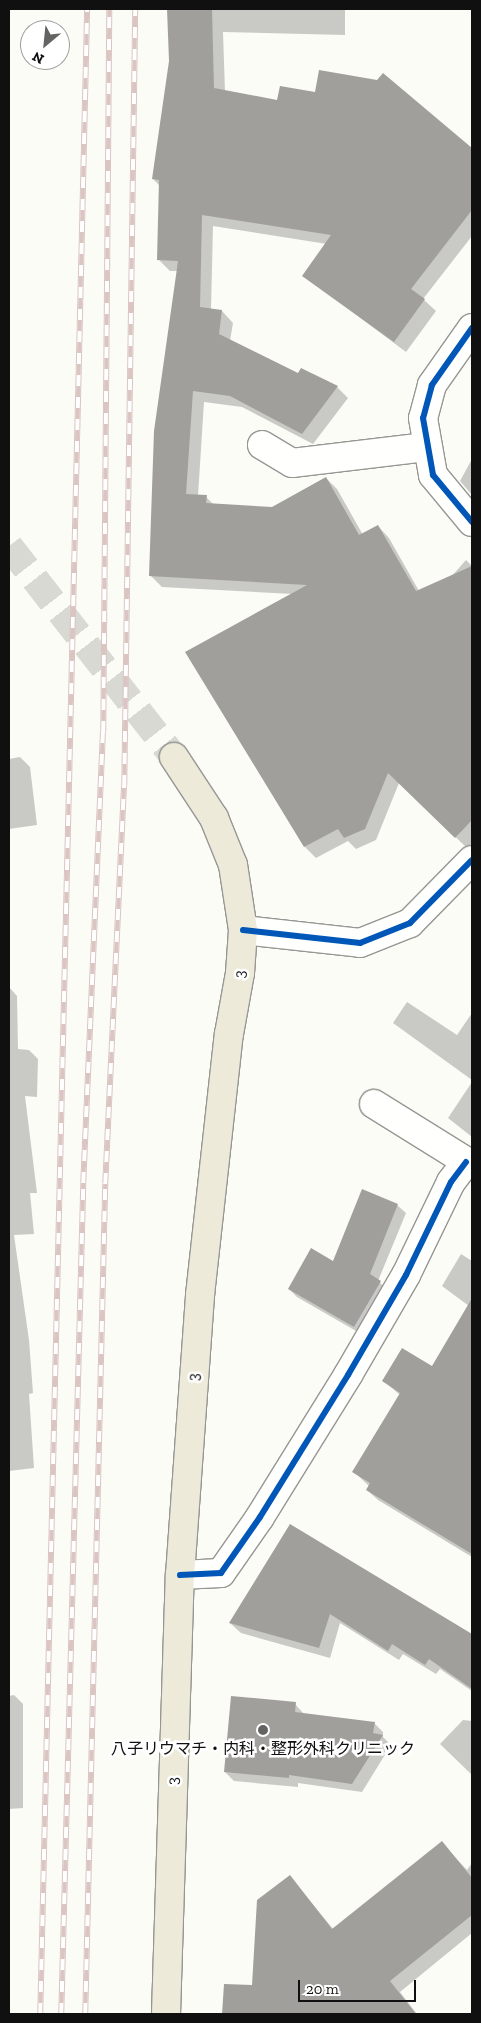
<!DOCTYPE html>
<html>
<head>
<meta charset="utf-8">
<style>
	body { margin:0 }
	#map { position:relative; width:481px; height:2023px; overflow:hidden; background:#fcfcf7; font-family:"Zilla Slab","Noto Sans JP",serif }
	div>[style] { position:absolute }
	[style*='--x'] { left:calc(var(--x)*1px); top:calc(var(--y)*1px); width:calc(var(--w)*1px); rotate:calc(var(--a)*1deg) }
	.shadow>* { inset:0; background:#0003 }
	.building>* { inset:0; background:#a19f9b }
	.primary-tunnel>* { height:28px; margin-top:-14px; transform-origin:0; background:repeating-linear-gradient(90deg,#d9d9d4 0 28px,transparent 0 42px) }
	.roads { filter:drop-shadow(1px 0 #969694) drop-shadow(-1px 0 #969694) drop-shadow(0 1px #969694) drop-shadow(0 -1px #969694) }
	.minor>* { height:28px; margin:-14px; padding:0 14px; transform-origin:14px; border-radius:14px; background:#fffffe }
	.tertiary>* { height:28px; margin:-14px; padding:0 14px; transform-origin:14px; border-radius:14px; background:#fffffe }
	.primary>* { height:28px; margin:-14px; padding:0 14px; transform-origin:14px; border-radius:14px; background:#eeeada }
	.rail>* { height:5.5px; margin-top:-2.75px; transform-origin:0; background:repeating-linear-gradient(90deg,#fff 0 11px,#dbc5c3 0 22px); box-sizing:border-box; border-block:1px solid #dbc5c3 }
	.cycleway>* { height:6px; margin:-3px; padding:0 3px; transform-origin:3px; border-radius:3px; background:#0057b8 }
	.dots>* { width:14px; height:14px; translate:-50% -50%; box-sizing:border-box; border:2px solid #fff; border-radius:50% }
	span { translate:-50% -50%; white-space:nowrap; text-align:center; line-height:1.15; -webkit-text-stroke:5px #fff; paint-order:stroke }
	.street-label { font-size:16px; color:#101010 }
	.poi-label { font-size:16px; color:#101010 }
	.frame { position:absolute; inset:0; border:10px solid #101010; pointer-events:none }
	.north { position:absolute; left:20px; top:20px; width:50px; height:50px; box-sizing:border-box; background:#fff; border:1px solid #9f9f9f; border-radius:50%; rotate:208deg; font-size:14px; font-weight:700; line-height:20px; text-align:center; color:#101010 }
	.north::after { content:''; display:block; margin:auto; width:18px; height:22px; background:#636361; clip-path:polygon(50% 0,100% 100%,50% 72%,0 100%) }
	.scale { position:absolute; left:298px; top:1980px; width:118px; height:22px; box-sizing:border-box; border:2px solid #101010; border-top:0; padding-left:6px; font-size:15px; line-height:18px; white-space:nowrap; color:#101010; -webkit-text-stroke:4px #fff; paint-order:stroke }
</style>
</head>
<body>
<div id="map">
	<div class="shadow">
		<div style="clip-path:polygon(168px 9px,345px 9px,345px 35px,223px 32px,225px 92px,278px 101px,378px 82px,383px 75px,472px 151px,472px 236px,423px 299px,436px 311px,406px 352px,304px 276px,327px 244px,213px 226px,211px 310px,222px 311px,233px 323px,230px 341px,299px 375px,337px 387px,348px 398px,313px 444px,242px 407px,204px 402px,198px 496px,206px 497px,214px 505px,272px 508px,326px 478px,337px 489px,363px 535px,378px 526px,389px 538px,419px 591px,451px 577px,466px 560px,472px 566px,472px 843px,467px 848px,399px 783px,376px 840px,356px 849px,348px 841px,316px 858px,305px 847px,187px 652px,293px 594px,162px 587px,150px 575px,178px 271px,170px 271px,159px 260px,160px 186px,153px 179px,170px 61px)"></div>
		<div style="clip-path:polygon(472px 459px,472px 495px,460px 481px)"></div>
		<div style="clip-path:polygon(20px 757px,30px 767px,37px 825px,9px 829px,9px 759px)"></div>
		<div style="clip-path:polygon(9px 987px,17px 996px,18px 1049px,29px 1050px,38px 1059px,37px 1097px,25px 1096px,37px 1193px,30px 1193px,34px 1234px,14px 1235px,29px 1340px,33px 1393px,29px 1394px,34px 1468px,9px 1471px)"></div>
		<div style="clip-path:polygon(407px 1002px,457px 1035px,472px 1013px,472px 1080px,393px 1023px)"></div>
		<div style="clip-path:polygon(472px 1082px,472px 1137px,448px 1118px)"></div>
		<div style="clip-path:polygon(397px 1205px,406px 1213px,378px 1281px,388px 1290px,363px 1335px,297px 1297px,289px 1289px,334px 1263px)"></div>
		<div style="clip-path:polygon(461px 1254px,472px 1261px,472px 1557px,378px 1500px,367px 1490px,369px 1486px,354px 1472px,400px 1395px,384px 1381px,433px 1368px,469px 1306px,442px 1286px)"></div>
		<div style="clip-path:polygon(290px 1525px,472px 1635px,472px 1691px,440px 1669px,436px 1674px,403px 1654px,399px 1660px,340px 1623px,330px 1658px,241px 1633px,230px 1623px)"></div>
		<div style="clip-path:polygon(14px 1695px,23px 1704px,23px 1808px,9px 1809px,9px 1696px)"></div>
		<div style="clip-path:polygon(295px 1704px,304px 1714px,374px 1723px,383px 1732px,383px 1737px,391px 1745px,362px 1792px,298px 1783px,298px 1787px,234px 1781px,225px 1772px)"></div>
		<div style="clip-path:polygon(463px 1720px,472px 1721px,472px 1775px,440px 1744px)"></div>
		<div style="clip-path:polygon(442px 1843px,467px 1870px,472px 1863px,472px 1933px,400px 1992px,417px 2014px,223px 2014px,225px 1985px,253px 1986px,290px 1877px,334px 1930px)"></div>
	</div>
	<div class="building">
		<div style="clip-path:polygon(167px 9px,212px 9px,214px 88px,277px 100px,280px 86px,315px 92px,319px 70px,377px 80px,383px 73px,472px 148px,472px 210px,411px 289px,425px 299px,394px 342px,302px 276px,331px 235px,202px 215px,200px 307px,222px 310px,219px 334px,298px 373px,301px 368px,338px 386px,302px 434px,230px 396px,193px 391px,186px 494px,207px 495px,206px 503px,272px 507px,326px 477px,359px 535px,378px 525px,416px 591px,472px 566px,472px 820px,455px 838px,388px 773px,365px 829px,344px 838px,338px 829px,304px 847px,185px 652px,307px 585px,149px 576px,154px 431px,178px 261px,157px 260px,159px 180px,152px 179px,169px 61px)"></div>
		<div style="clip-path:polygon(362px 1189px,398px 1204px,370px 1274px,381px 1281px,354px 1327px,288px 1289px,311px 1248px,333px 1261px)"></div>
		<div style="clip-path:polygon(472px 1298px,472px 1554px,366px 1490px,370px 1483px,352px 1472px,400px 1393px,382px 1381px,402px 1348px,432px 1366px)"></div>
		<div style="clip-path:polygon(290px 1524px,472px 1634px,472px 1689px,429px 1659px,425px 1665px,392px 1644px,388px 1651px,330px 1614px,319px 1648px,229px 1623px)"></div>
		<div style="clip-path:polygon(231px 1696px,296px 1702px,295px 1712px,375px 1722px,373px 1733px,383px 1735px,352px 1784px,289px 1775px,289px 1778px,224px 1772px)"></div>
		<div style="clip-path:polygon(442px 1841px,472px 1878px,472px 1915px,390px 1981px,416px 2014px,222px 2014px,224px 1984px,252px 1985px,257px 1900px,290px 1875px,332px 1929px)"></div>
	</div>
	<div class="primary-tunnel">
		<div style="--x:9;--y:546;--w:268;--a:52"></div>
	</div>
	<div class="roads">
		<div class="minor">
			<div style="--x:262;--y:445;--w:35;--a:31"></div>
			<div style="--x:292;--y:463;--w:135;--a:-6.8"></div>
			<div style="--x:243;--y:930;--w:118;--a:6.3"></div>
			<div style="--x:360;--y:943;--w:54;--a:-21.8"></div>
			<div style="--x:410;--y:923;--w:88;--a:-45.5"></div>
			<div style="--x:374;--y:1104;--w:115;--a:31.9"></div>
			<div style="--x:180;--y:1575;--w:41;--a:-2.8"></div>
			<div style="--x:221;--y:1573;--w:68;--a:-55.1"></div>
			<div style="--x:260;--y:1517;--w:167;--a:-58.2"></div>
			<div style="--x:348;--y:1375;--w:116;--a:-59.9"></div>
			<div style="--x:406;--y:1275;--w:103;--a:-64.2"></div>
			<div style="--x:451;--y:1182;--w:25;--a:-53"></div>
		</div>
		<div class="tertiary">
			<div style="--x:472;--y:328;--w:70;--a:125.1"></div>
			<div style="--x:432;--y:385;--w:34;--a:105"></div>
			<div style="--x:423;--y:418;--w:58;--a:80"></div>
			<div style="--x:433;--y:475;--w:61;--a:50.3"></div>
		</div>
		<div class="primary">
			<div style="--x:166;--y:2014;--w:439;--a:-88.2"></div>
			<div style="--x:180;--y:1575;--w:281;--a:-85.9"></div>
			<div style="--x:200;--y:1295;--w:263;--a:-83.7"></div>
			<div style="--x:229;--y:1034;--w:62;--a:-79.8"></div>
			<div style="--x:240;--y:973;--w:43;--a:-86"></div>
			<div style="--x:243;--y:930;--w:66;--a:-98.7"></div>
			<div style="--x:233;--y:865;--w:51;--a:-112"></div>
			<div style="--x:214;--y:818;--w:73;--a:-123.3"></div>
		</div>
	</div>
	<div class="rail">
		<div style="--x:40;--y:2014;--w:2006;--a:-88.66"></div>
		<div style="--x:61;--y:2014;--w:831;--a:-88.48"></div>
		<div style="--x:83;--y:1183;--w:451;--a:-87.5"></div>
		<div style="--x:103;--y:732;--w:723;--a:-89.52"></div>
		<div style="--x:85;--y:2014;--w:830;--a:-88.62"></div>
		<div style="--x:105;--y:1184;--w:398;--a:-87.3"></div>
		<div style="--x:124;--y:786;--w:777;--a:-89.19"></div>
	</div>
	<div class="cycleway">
		<div style="--x:472;--y:328;--w:70;--a:125.1"></div>
		<div style="--x:432;--y:385;--w:34;--a:105"></div>
		<div style="--x:423;--y:418;--w:58;--a:80"></div>
		<div style="--x:433;--y:475;--w:61;--a:50.3"></div>
		<div style="--x:243;--y:930;--w:118;--a:6.3"></div>
		<div style="--x:360;--y:943;--w:54;--a:-21.8"></div>
		<div style="--x:410;--y:923;--w:88;--a:-45.5"></div>
		<div style="--x:180;--y:1575;--w:41;--a:-2.8"></div>
		<div style="--x:221;--y:1573;--w:68;--a:-55.1"></div>
		<div style="--x:260;--y:1517;--w:167;--a:-58.2"></div>
		<div style="--x:348;--y:1375;--w:116;--a:-59.9"></div>
		<div style="--x:406;--y:1275;--w:103;--a:-64.2"></div>
		<div style="--x:451;--y:1182;--w:25;--a:-53"></div>
	</div>
	<div class="dots">
		<div style="left:263px;top:1730px;background:#636361"></div>
	</div>
	<div class="street-label">
		<span style="left:240px;top:974px;rotate:-83deg">3</span>
		<span style="left:194px;top:1377px;rotate:-86deg">3</span>
		<span style="left:173px;top:1781px;rotate:-88deg">3</span>
	</div>
	<div class="poi-label">
		<span style="left:263px;top:1749px">八子リウマチ・内科・整形外科クリニック</span>
	</div>
	<div class="frame"></div>
	<div class="north">N</div>
	<div class="scale">20 m</div>
</div>
</body>
</html>
